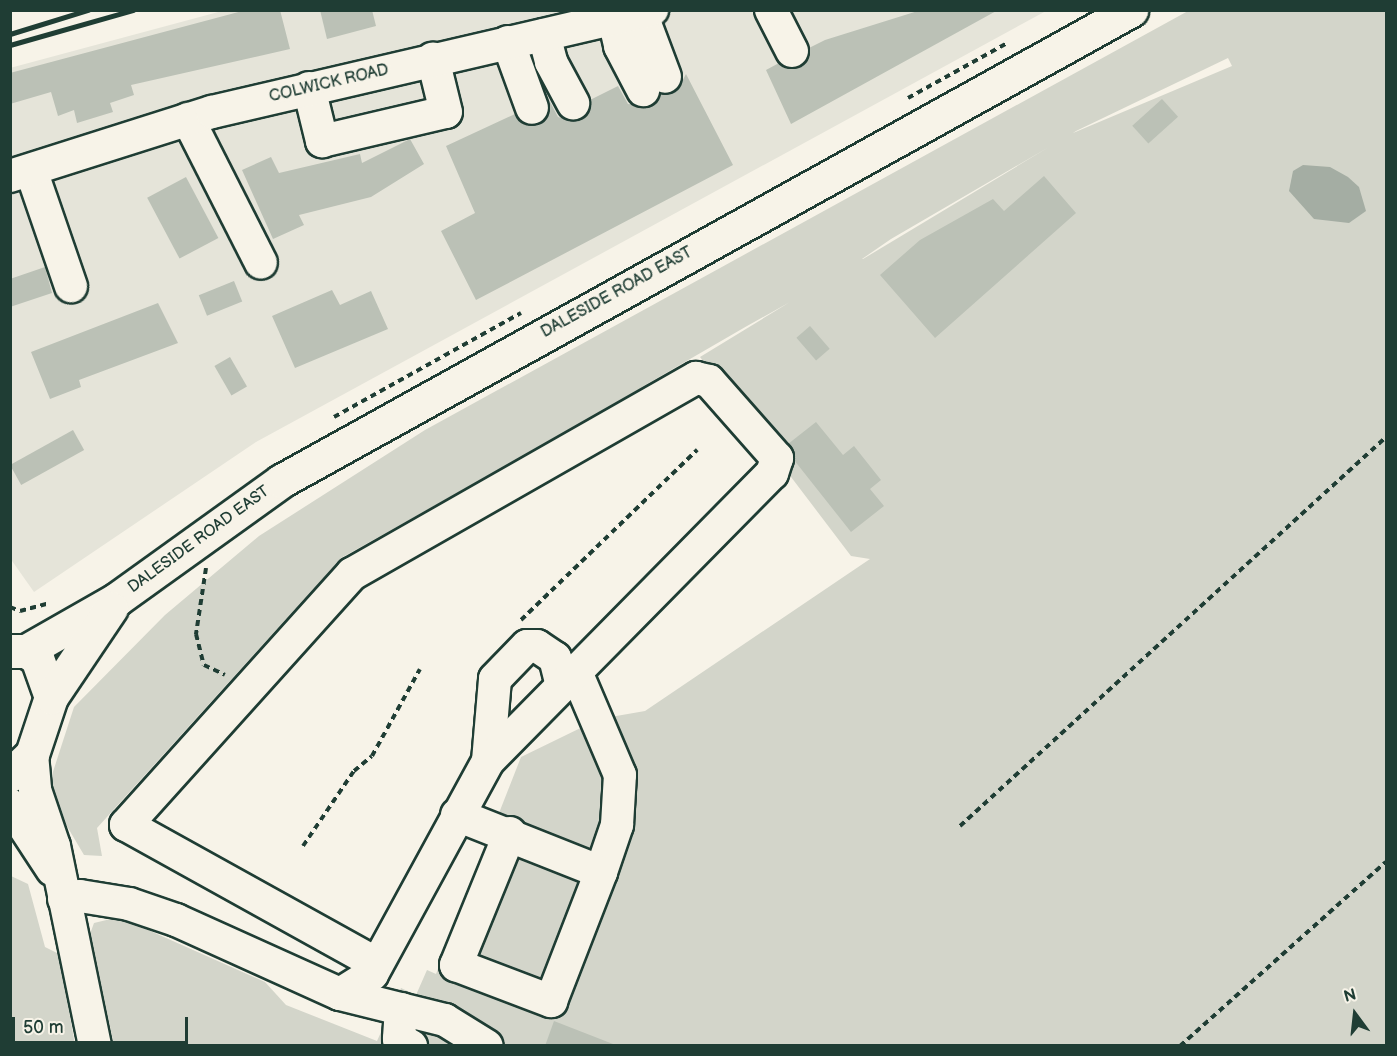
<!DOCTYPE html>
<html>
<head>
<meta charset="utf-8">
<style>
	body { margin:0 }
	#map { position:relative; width:1397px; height:1056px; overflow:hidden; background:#f7f3e8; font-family:"Balsamiq Sans",sans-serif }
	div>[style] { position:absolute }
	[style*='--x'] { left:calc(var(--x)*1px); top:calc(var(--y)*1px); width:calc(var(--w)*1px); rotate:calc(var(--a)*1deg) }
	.built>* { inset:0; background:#e5e4d9 }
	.green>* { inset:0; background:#d3d5ca }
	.water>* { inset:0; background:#a4ada3 }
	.building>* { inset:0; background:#bbc1b6; transform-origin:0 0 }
	.path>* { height:4px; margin-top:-2px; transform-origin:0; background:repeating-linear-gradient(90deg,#1f3d34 0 6px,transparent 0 10.5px) }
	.roads { filter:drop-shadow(2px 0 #1f3d34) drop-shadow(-2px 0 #1f3d34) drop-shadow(0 2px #1f3d34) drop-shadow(0 -2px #1f3d34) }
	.minor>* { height:32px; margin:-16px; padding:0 16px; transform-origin:16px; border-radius:16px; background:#f7f3e8 }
	.major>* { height:33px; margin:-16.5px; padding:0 16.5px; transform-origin:16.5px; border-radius:16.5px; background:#f7f3e8 }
	.rail>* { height:4.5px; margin:-2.25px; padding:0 2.25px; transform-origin:2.25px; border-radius:2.25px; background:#1f3d34 }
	span { translate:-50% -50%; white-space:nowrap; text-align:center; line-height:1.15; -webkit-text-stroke:6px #f7f3e8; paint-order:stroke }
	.street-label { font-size:16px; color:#1f3d34 }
	.frame { position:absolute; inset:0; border:12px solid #1f3d34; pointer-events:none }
	.north { position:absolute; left:1325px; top:984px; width:60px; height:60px; -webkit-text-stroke:4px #f7f3e8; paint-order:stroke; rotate:345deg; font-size:16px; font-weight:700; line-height:24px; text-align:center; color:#1f3d34 }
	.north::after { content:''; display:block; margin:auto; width:21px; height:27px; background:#1f3d34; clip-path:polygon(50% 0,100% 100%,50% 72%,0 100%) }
	.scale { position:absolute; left:12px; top:1017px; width:176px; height:27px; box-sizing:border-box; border:3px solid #1f3d34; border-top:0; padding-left:8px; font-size:18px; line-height:21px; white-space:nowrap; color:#1f3d34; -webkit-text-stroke:4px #f7f3e8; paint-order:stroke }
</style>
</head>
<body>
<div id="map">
	<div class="built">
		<div style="clip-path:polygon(222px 11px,1046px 11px,256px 442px,34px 592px,10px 558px,10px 68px)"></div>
	</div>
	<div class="green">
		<div style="clip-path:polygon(evenodd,1188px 11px,1386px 11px,1386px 1045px,114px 1045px,90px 934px,94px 923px,119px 917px,265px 982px,286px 1005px,377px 1041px,401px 988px,416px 995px,427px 970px,436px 974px,521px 757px,599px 719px,645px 711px,870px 559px,851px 556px,700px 357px,341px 558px,97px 828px,102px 856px,84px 855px,58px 811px,50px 781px,74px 707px,165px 615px,259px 536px,425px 430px,1188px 11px,1228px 58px,1232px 66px,1073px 133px,1076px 131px,1228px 58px,1188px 11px,1049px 147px,863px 259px,862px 259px,891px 239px,1049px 147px,1188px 11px,790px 302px,700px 357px,640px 388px,747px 326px,790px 302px)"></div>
		<div style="clip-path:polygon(11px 876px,28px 884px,45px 947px,59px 954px,75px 1045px,11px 1045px)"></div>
	</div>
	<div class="water">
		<div style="clip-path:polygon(1303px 165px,1330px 167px,1348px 177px,1359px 187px,1366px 211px,1349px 223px,1314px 219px,1289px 191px,1293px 171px)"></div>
	</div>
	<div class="building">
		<div style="clip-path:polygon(246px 10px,280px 10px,290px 49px,131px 85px,134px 95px,110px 103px,113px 112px,77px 123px,74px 110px,58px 116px,51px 92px,10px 104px,10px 73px)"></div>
		<div style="clip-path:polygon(320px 10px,372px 10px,376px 26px,327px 39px)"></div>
		<div style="clip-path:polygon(921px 10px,998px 10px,791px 124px,766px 70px,779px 63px,800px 67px,809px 48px,825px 40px)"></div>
		<div style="clip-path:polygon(686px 74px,733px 165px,476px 300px,441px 231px,475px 213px,446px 146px,515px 114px,528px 126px,539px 125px,550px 112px,548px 98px,558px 117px,572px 121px,588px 113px,590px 100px,618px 86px,628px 104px,651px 106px,660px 94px,678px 89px)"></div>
		<div style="left:1162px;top:99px;width:24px;height:40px;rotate:48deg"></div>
		<div style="clip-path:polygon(410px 139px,424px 164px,371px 197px,299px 215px,304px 225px,273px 239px,242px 170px,271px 157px,279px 173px,360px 154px,362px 163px)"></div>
		<div style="clip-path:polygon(1044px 176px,1076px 213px,935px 338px,880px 275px,920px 240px,993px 199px,1004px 211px)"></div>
		<div style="left:186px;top:177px;width:69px;height:44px;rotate:62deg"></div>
		<div style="clip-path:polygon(45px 267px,52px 293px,10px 307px,10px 279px)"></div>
		<div style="left:234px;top:281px;width:22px;height:38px;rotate:68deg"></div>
		<div style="clip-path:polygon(332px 290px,340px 305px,371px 291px,388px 329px,295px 368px,272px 316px)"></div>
		<div style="clip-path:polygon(158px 303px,178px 343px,79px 380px,81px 387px,50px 399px,31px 352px)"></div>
		<div style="left:810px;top:326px;width:30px;height:18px;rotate:49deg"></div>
		<div style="left:230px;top:357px;width:34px;height:18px;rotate:60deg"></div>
		<div style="clip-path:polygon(816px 422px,843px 455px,854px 446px,881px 480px,870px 489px,884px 506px,851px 532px,794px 460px,788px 444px)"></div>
		<div style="left:73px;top:430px;width:23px;height:72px;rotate:61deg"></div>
		<div style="clip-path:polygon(554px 1021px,613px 1044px,613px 1046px,545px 1046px)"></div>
	</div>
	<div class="path">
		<div style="--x:908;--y:98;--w:115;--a:-29"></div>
		<div style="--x:334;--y:417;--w:214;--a:-29.1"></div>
		<div style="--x:206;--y:568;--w:67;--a:98.6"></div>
		<div style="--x:196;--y:634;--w:32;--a:76"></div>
		<div style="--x:204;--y:665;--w:23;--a:25"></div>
		<div style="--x:10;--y:607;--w:11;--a:22"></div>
		<div style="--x:20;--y:611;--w:28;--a:-15"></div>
		<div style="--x:521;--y:620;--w:245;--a:-44"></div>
		<div style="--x:960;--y:826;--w:577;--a:-42.4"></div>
		<div style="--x:303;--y:846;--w:91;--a:-55.8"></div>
		<div style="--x:354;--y:771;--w:23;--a:-40"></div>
		<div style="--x:372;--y:756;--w:99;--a:-61.1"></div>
		<div style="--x:1180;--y:1046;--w:276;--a:-41.8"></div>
	</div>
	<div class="roads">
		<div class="minor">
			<div style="--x:771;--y:10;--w:46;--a:62.9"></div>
			<div style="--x:641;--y:13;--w:68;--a:69.4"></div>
			<div style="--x:614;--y:19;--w:28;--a:77"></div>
			<div style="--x:620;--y:46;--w:50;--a:62.4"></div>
			<div style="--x:544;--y:35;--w:28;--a:75"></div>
			<div style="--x:551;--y:62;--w:47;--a:61.8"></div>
			<div style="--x:508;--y:42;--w:70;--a:70"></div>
			<div style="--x:309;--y:88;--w:55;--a:76.2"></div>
			<div style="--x:322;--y:141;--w:127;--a:-13.2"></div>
			<div style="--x:446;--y:112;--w:55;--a:-103.8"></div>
			<div style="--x:188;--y:119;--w:161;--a:63.1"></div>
			<div style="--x:31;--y:170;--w:123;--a:71"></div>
			<div style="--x:10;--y:176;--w:212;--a:-17.6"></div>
			<div style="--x:212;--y:112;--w:452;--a:-13.1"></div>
			<div style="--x:32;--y:754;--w:36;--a:85"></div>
			<div style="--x:35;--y:790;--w:59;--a:71.3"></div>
			<div style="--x:54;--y:846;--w:204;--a:78.4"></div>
			<div style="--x:10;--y:805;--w:77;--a:56.7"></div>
			<div style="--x:457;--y:815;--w:155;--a:21.6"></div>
			<div style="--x:601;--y:872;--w:50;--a:-71.2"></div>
			<div style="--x:617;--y:825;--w:50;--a:-86.6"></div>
			<div style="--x:620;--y:775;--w:112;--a:-113.1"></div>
			<div style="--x:510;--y:833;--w:143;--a:112.2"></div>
			<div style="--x:456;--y:965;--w:102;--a:20.8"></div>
			<div style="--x:551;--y:1001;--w:138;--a:-68.8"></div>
			<div style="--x:64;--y:899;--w:16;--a:-11"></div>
			<div style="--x:80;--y:896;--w:50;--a:9.3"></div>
			<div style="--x:129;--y:904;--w:50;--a:18.8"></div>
			<div style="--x:176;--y:920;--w:180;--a:24.3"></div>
			<div style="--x:340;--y:994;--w:38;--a:-32"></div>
			<div style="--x:372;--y:974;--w:243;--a:-61.4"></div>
			<div style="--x:488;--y:761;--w:82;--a:-85.1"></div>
			<div style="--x:495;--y:679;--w:46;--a:-45.9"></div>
			<div style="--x:527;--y:646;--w:10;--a:0"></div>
			<div style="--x:537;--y:646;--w:22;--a:34"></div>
			<div style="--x:555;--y:658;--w:29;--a:76"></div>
			<div style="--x:377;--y:964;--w:287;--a:-151"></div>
			<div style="--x:126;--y:825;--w:338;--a:-48"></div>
			<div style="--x:352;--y:574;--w:396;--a:-29.7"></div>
			<div style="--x:696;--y:378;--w:13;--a:13"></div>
			<div style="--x:709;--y:381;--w:103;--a:48.6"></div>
			<div style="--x:777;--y:458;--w:16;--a:108"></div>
			<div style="--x:772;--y:473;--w:404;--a:134.6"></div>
			<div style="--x:340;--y:994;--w:108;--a:13.9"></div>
			<div style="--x:445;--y:1020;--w:49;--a:31.8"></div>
			<div style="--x:401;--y:1009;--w:30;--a:94"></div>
			<div style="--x:399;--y:1039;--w:14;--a:30"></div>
		</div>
		<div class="major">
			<div style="--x:10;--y:651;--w:16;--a:0"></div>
			<div style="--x:26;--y:651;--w:13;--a:32"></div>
			<div style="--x:37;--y:658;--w:41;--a:70.3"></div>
			<div style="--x:51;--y:697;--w:60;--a:108.4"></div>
			<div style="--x:32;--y:754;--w:30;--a:136"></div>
			<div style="--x:26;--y:651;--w:105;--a:-29.7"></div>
			<div style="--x:117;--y:599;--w:202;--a:-35.7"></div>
			<div style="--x:281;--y:481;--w:972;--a:-28.99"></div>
			<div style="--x:51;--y:697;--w:107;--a:-56"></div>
		</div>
	</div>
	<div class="rail">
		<div style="--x:10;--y:34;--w:82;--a:-17.1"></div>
		<div style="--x:10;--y:45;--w:128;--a:-15.9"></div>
	</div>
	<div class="street-label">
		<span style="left:329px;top:84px;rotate:-13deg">COLWICK ROAD</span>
		<span style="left:617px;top:293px;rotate:-29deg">DALESIDE ROAD EAST</span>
		<span style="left:199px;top:540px;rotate:-36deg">DALESIDE ROAD EAST</span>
	</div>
	<div class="frame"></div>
	<div class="north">N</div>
	<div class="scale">50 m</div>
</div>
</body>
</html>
